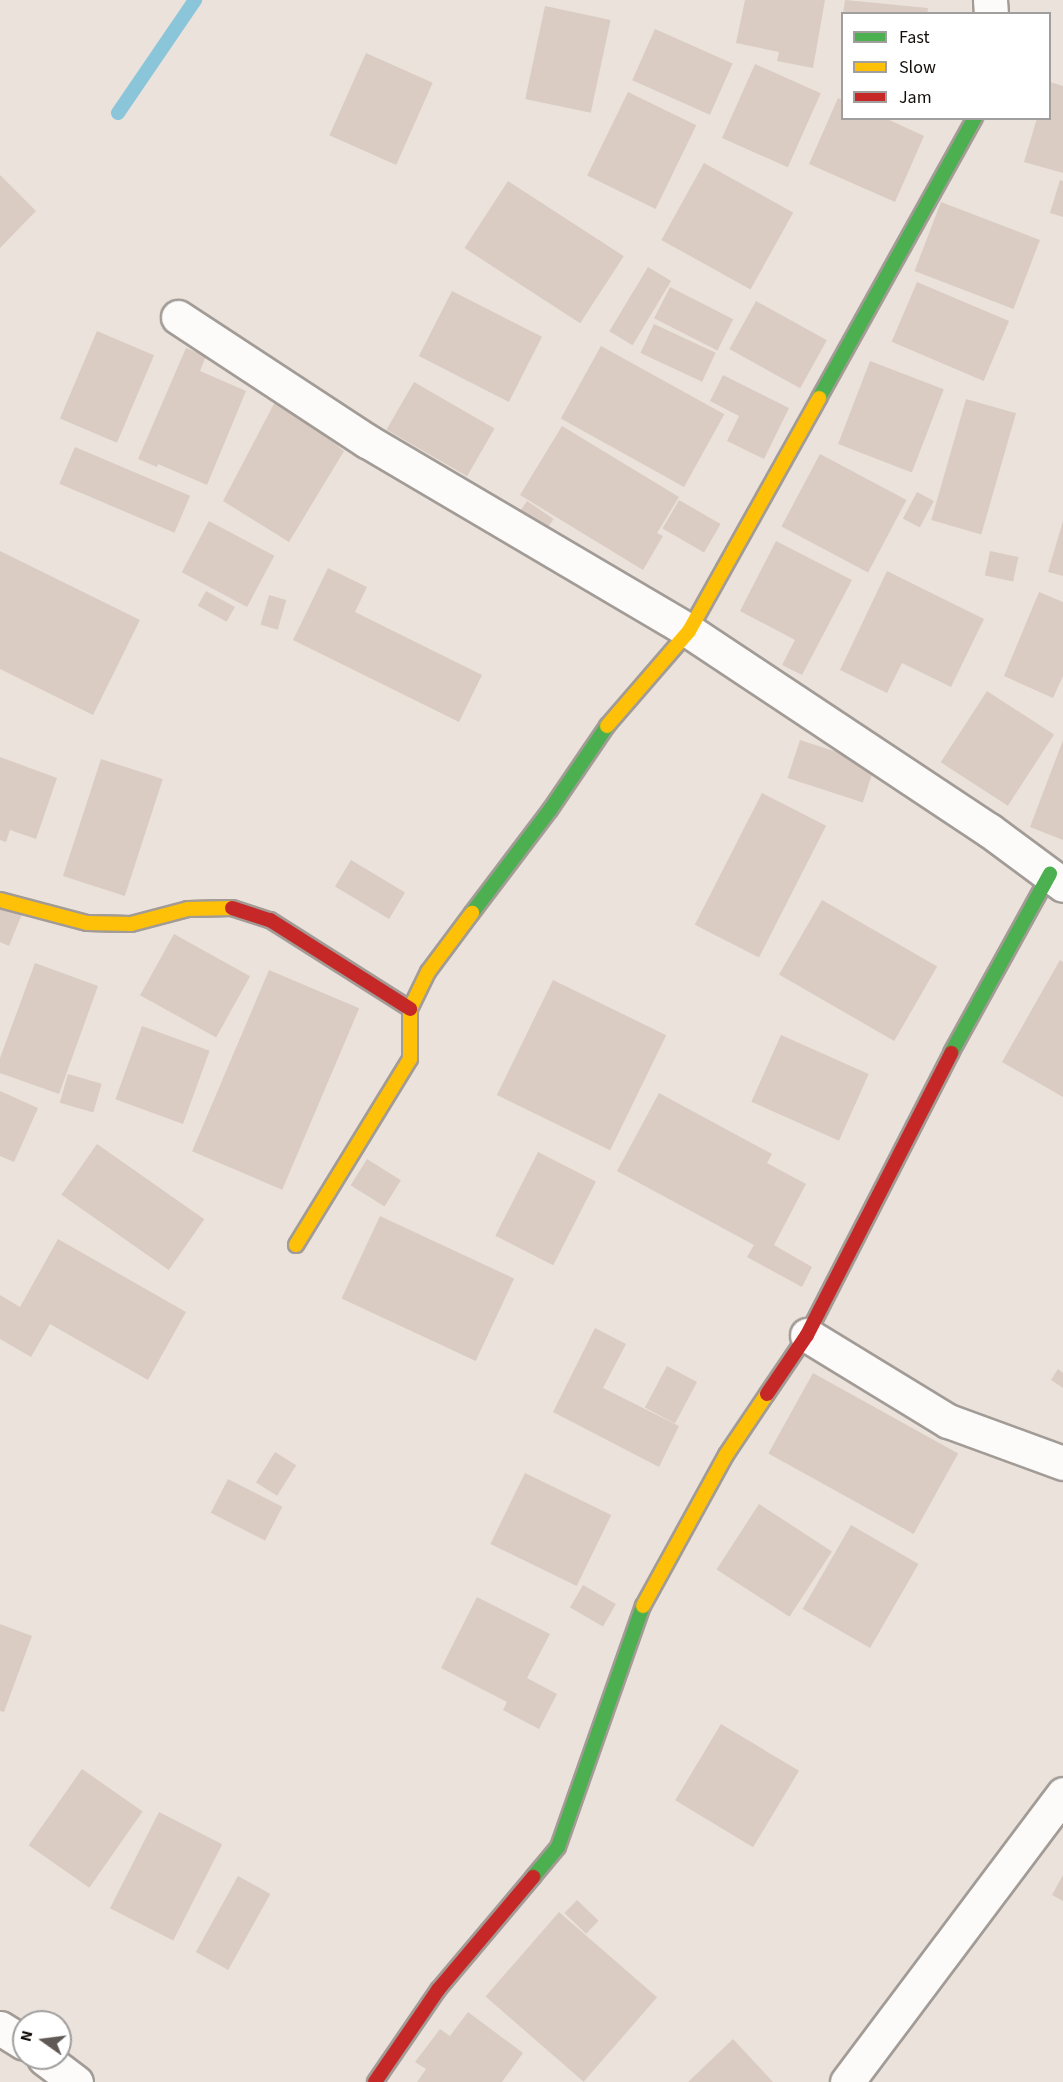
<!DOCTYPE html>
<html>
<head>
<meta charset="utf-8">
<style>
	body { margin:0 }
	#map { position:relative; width:1063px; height:2082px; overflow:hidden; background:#ebe2dc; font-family:"Source Sans 3",sans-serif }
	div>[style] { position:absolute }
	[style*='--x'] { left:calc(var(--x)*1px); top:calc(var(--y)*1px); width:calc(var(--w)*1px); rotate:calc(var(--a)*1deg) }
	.stream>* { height:14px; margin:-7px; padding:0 7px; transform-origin:7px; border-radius:7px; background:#8ac5da }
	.building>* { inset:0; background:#daccc2; transform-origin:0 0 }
	.roads { filter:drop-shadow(2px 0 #a29b96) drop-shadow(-2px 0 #a29b96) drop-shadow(0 2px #a29b96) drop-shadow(0 -2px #a29b96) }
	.street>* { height:33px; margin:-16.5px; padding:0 16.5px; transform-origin:16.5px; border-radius:16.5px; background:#fcfbfa }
	.fast>* { height:14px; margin:-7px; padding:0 7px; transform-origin:7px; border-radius:7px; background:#4caf50 }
	.slow>* { height:14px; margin:-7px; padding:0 7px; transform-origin:7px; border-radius:7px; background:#ffc107 }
	.jam>* { height:14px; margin:-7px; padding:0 7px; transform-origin:7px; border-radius:7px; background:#c62828 }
	span { translate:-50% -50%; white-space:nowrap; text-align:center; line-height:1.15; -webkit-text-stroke:4.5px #fff; paint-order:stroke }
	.legend { position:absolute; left:841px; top:12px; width:210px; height:108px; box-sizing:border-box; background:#fff; border:2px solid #a19f9d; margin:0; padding:8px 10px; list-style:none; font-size:18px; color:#130e0a }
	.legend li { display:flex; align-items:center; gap:12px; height:30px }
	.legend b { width:30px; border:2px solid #a19f9d }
	.north { position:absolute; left:12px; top:2010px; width:60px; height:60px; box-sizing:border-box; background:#fff; border:2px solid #a19f9d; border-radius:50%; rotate:284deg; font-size:16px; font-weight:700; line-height:24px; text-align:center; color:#130e0a }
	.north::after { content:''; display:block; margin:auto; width:21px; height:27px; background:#5f5854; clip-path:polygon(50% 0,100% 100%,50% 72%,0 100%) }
</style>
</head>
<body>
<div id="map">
	<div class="stream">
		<div style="--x:118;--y:113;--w:137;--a:-55.7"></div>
	</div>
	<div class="building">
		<div style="clip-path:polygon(745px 0,825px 0,813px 68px,777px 61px,779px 52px,736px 43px)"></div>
		<div style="clip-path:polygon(845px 0,928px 8px,927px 14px,843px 14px)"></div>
		<div style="left:545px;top:6px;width:67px;height:95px;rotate:12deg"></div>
		<div style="left:655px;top:29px;width:85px;height:56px;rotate:24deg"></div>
		<div style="left:366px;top:53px;width:73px;height:90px;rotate:24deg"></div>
		<div style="left:755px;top:64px;width:72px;height:81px;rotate:24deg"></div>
		<div style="clip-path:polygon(1050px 82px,1063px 86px,1063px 173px,1024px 162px,1037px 118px,1050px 118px)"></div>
		<div style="left:628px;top:92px;width:76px;height:93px;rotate:26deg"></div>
		<div style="clip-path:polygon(838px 98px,842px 100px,842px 118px,885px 118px,924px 136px,895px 202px,809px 164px)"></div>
		<div style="left:704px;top:163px;width:102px;height:88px;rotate:29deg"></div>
		<div style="clip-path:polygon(0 175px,36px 211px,0 248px)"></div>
		<div style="clip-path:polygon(1060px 180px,1063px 181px,1063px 217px,1050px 213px)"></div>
		<div style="left:508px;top:181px;width:138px;height:80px;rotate:33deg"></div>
		<div style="left:941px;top:202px;width:106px;height:74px;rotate:21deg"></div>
		<div style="left:648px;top:267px;width:27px;height:75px;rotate:31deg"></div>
		<div style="left:917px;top:282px;width:100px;height:65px;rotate:23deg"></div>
		<div style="left:670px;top:287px;width:71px;height:35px;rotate:27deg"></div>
		<div style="left:452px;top:291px;width:101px;height:73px;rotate:27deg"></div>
		<div style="left:756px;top:301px;width:81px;height:55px;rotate:29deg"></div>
		<div style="left:654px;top:324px;width:68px;height:32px;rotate:25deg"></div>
		<div style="left:97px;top:331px;width:62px;height:95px;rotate:23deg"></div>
		<div style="left:601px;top:346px;width:141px;height:83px;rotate:29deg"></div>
		<div style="clip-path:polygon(186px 348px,206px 356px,200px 371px,246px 391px,207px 485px,158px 464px,157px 467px,138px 459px)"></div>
		<div style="left:870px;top:361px;width:79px;height:89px;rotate:21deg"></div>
		<div style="clip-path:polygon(723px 375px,789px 408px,764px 459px,727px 441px,739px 416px,710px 401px)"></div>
		<div style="left:414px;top:382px;width:93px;height:55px;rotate:30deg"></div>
		<div style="clip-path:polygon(277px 398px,344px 451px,289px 542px,223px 501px)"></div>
		<div style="left:966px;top:399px;width:52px;height:126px;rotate:16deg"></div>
		<div style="clip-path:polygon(562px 426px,679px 497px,657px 533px,663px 536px,643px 570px,520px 495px)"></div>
		<div style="left:75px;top:447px;width:125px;height:40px;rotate:23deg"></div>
		<div style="left:820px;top:454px;width:98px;height:82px;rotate:28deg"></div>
		<div style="left:917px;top:492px;width:19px;height:30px;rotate:28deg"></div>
		<div style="left:679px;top:500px;width:48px;height:33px;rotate:30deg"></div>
		<div style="left:527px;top:501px;width:32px;height:24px;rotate:34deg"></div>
		<div style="left:209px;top:521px;width:74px;height:58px;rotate:28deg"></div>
		<div style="clip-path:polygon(1063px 521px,1063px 576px,1048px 572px)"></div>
		<div style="clip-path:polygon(776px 541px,852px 580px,802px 675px,782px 665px,795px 640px,740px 611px)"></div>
		<div style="clip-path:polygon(0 551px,140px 620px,93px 715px,0 669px)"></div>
		<div style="left:990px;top:551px;width:29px;height:25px;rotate:12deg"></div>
		<div style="clip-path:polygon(328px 568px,367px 587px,355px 612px,482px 675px,459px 722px,293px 640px)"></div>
		<div style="clip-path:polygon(887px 571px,984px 619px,951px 687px,902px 663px,887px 693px,840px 670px)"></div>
		<div style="left:206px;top:591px;width:33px;height:17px;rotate:29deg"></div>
		<div style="clip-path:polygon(1039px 592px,1063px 602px,1063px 676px,1053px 698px,1004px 676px)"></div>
		<div style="left:269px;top:595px;width:18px;height:31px;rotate:16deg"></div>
		<div style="left:987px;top:691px;width:80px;height:85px;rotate:33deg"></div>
		<div style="left:800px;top:740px;width:79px;height:40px;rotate:18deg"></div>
		<div style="clip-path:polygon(1063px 740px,1063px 840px,1030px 827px)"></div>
		<div style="clip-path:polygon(0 757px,57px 778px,36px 839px,10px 830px,6px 842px,0 840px)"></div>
		<div style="left:101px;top:759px;width:65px;height:123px;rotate:18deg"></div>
		<div style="left:762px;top:793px;width:72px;height:148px;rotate:27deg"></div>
		<div style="left:351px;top:860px;width:63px;height:31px;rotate:31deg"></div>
		<div style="left:822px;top:900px;width:133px;height:86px;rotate:30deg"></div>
		<div style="clip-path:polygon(0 905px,22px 914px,9px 946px,0 942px)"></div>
		<div style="left:174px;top:934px;width:87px;height:70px;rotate:29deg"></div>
		<div style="clip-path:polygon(1060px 960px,1063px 962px,1063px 1097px,1002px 1062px)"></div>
		<div style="clip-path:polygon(35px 963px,98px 986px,59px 1094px,0 1073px,0 1058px)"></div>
		<div style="left:269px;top:970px;width:98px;height:197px;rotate:23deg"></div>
		<div style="left:553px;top:980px;width:126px;height:128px;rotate:26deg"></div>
		<div style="left:142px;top:1026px;width:72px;height:78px;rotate:20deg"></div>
		<div style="left:781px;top:1035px;width:96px;height:73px;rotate:24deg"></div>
		<div style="left:68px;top:1074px;width:35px;height:30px;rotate:16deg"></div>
		<div style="clip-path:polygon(0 1091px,38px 1108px,14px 1162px,0 1156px)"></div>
		<div style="clip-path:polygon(659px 1093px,772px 1154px,767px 1163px,806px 1184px,774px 1245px,812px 1267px,802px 1287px,747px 1257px,754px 1245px,617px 1171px)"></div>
		<div style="left:97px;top:1144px;width:131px;height:62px;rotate:35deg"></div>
		<div style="left:538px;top:1152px;width:65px;height:94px;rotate:27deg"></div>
		<div style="left:367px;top:1159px;width:40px;height:31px;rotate:32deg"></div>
		<div style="left:380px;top:1216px;width:148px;height:91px;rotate:25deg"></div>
		<div style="clip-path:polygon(58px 1239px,186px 1312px,148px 1380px,50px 1324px,31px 1357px,0 1339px,0 1295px,20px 1307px)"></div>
		<div style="clip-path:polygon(595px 1328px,626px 1344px,603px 1388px,679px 1426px,659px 1467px,553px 1412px)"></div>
		<div style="left:667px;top:1366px;width:34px;height:47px;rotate:28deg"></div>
		<div style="clip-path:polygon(1058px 1369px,1063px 1373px,1063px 1388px,1051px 1380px)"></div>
		<div style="left:813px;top:1373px;width:166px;height:92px;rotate:29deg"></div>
		<div style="left:275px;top:1452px;width:25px;height:36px;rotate:32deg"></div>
		<div style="left:525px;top:1473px;width:96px;height:79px;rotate:26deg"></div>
		<div style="left:228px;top:1479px;width:61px;height:38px;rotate:27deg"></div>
		<div style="left:759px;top:1504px;width:87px;height:78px;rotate:33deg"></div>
		<div style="left:851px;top:1525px;width:78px;height:97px;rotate:30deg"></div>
		<div style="left:583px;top:1585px;width:38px;height:26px;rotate:30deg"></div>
		<div style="clip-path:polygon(477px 1597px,550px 1634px,527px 1678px,557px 1694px,539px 1729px,503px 1710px,507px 1702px,441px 1668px)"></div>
		<div style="clip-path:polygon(0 1624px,32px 1636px,4px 1712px,0 1711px)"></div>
		<div style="left:721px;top:1724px;width:91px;height:89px;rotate:31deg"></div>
		<div style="left:82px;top:1769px;width:74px;height:93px;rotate:35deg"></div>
		<div style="left:159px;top:1812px;width:71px;height:108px;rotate:27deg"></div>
		<div style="clip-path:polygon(1063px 1875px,1063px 1901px,1052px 1895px)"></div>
		<div style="left:238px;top:1876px;width:37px;height:87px;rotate:29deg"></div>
		<div style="left:577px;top:1900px;width:30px;height:18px;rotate:44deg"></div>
		<div style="left:559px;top:1912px;width:130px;height:112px;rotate:41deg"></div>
		<div style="clip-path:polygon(468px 2012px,523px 2053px,502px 2082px,417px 2082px,426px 2069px,415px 2062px,440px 2029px,450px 2036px)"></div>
		<div style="clip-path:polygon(733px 2039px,773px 2082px,688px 2082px)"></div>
	</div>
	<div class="roads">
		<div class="street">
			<div style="--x:990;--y:0;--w:14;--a:86"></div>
			<div style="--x:178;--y:317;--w:226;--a:33.3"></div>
			<div style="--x:367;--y:441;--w:374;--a:30.5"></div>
			<div style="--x:689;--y:631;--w:360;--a:33.6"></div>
			<div style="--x:989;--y:830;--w:92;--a:36.6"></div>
			<div style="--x:807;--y:1335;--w:165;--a:31.4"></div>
			<div style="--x:948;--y:1421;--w:122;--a:20.1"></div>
			<div style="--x:0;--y:2028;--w:28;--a:32"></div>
			<div style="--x:44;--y:2058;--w:40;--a:37"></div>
			<div style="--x:847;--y:2082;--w:360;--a:-53.1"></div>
		</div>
		<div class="fast">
			<div style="--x:819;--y:398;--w:321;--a:-60.9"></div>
			<div style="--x:472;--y:913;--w:129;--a:-52.9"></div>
			<div style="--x:550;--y:810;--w:102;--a:-55.8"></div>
			<div style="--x:951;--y:1053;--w:205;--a:-61.1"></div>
			<div style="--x:533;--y:1877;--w:39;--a:-50"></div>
			<div style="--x:558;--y:1847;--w:256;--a:-70.6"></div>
		</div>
		<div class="slow">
			<div style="--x:607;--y:726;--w:125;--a:-49.2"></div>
			<div style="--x:689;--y:631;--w:267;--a:-60.8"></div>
			<div style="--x:0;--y:900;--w:90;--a:14.8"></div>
			<div style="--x:87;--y:923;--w:44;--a:1.3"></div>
			<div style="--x:131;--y:924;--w:59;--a:-14.7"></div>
			<div style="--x:188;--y:909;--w:44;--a:-1.3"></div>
			<div style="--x:296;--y:1245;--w:218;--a:-58.5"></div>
			<div style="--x:410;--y:1059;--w:50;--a:-90"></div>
			<div style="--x:410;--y:1009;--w:41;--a:-64.1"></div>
			<div style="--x:428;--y:972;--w:74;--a:-53.3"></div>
			<div style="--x:643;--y:1606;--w:172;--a:-61.2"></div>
			<div style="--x:726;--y:1455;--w:73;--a:-56.1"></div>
		</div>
		<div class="jam">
			<div style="--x:232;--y:908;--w:40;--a:18"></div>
			<div style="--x:270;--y:920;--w:166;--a:32.4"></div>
			<div style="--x:767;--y:1394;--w:71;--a:-55.9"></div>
			<div style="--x:807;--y:1335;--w:317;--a:-62.9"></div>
			<div style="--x:375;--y:2082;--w:112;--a:-55.6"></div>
			<div style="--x:438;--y:1990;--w:148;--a:-49.9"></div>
		</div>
	</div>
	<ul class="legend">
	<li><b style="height:8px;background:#4caf50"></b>Fast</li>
	<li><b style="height:8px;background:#ffc107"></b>Slow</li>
	<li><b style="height:8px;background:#c62828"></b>Jam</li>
	</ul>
	<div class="north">N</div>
</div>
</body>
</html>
